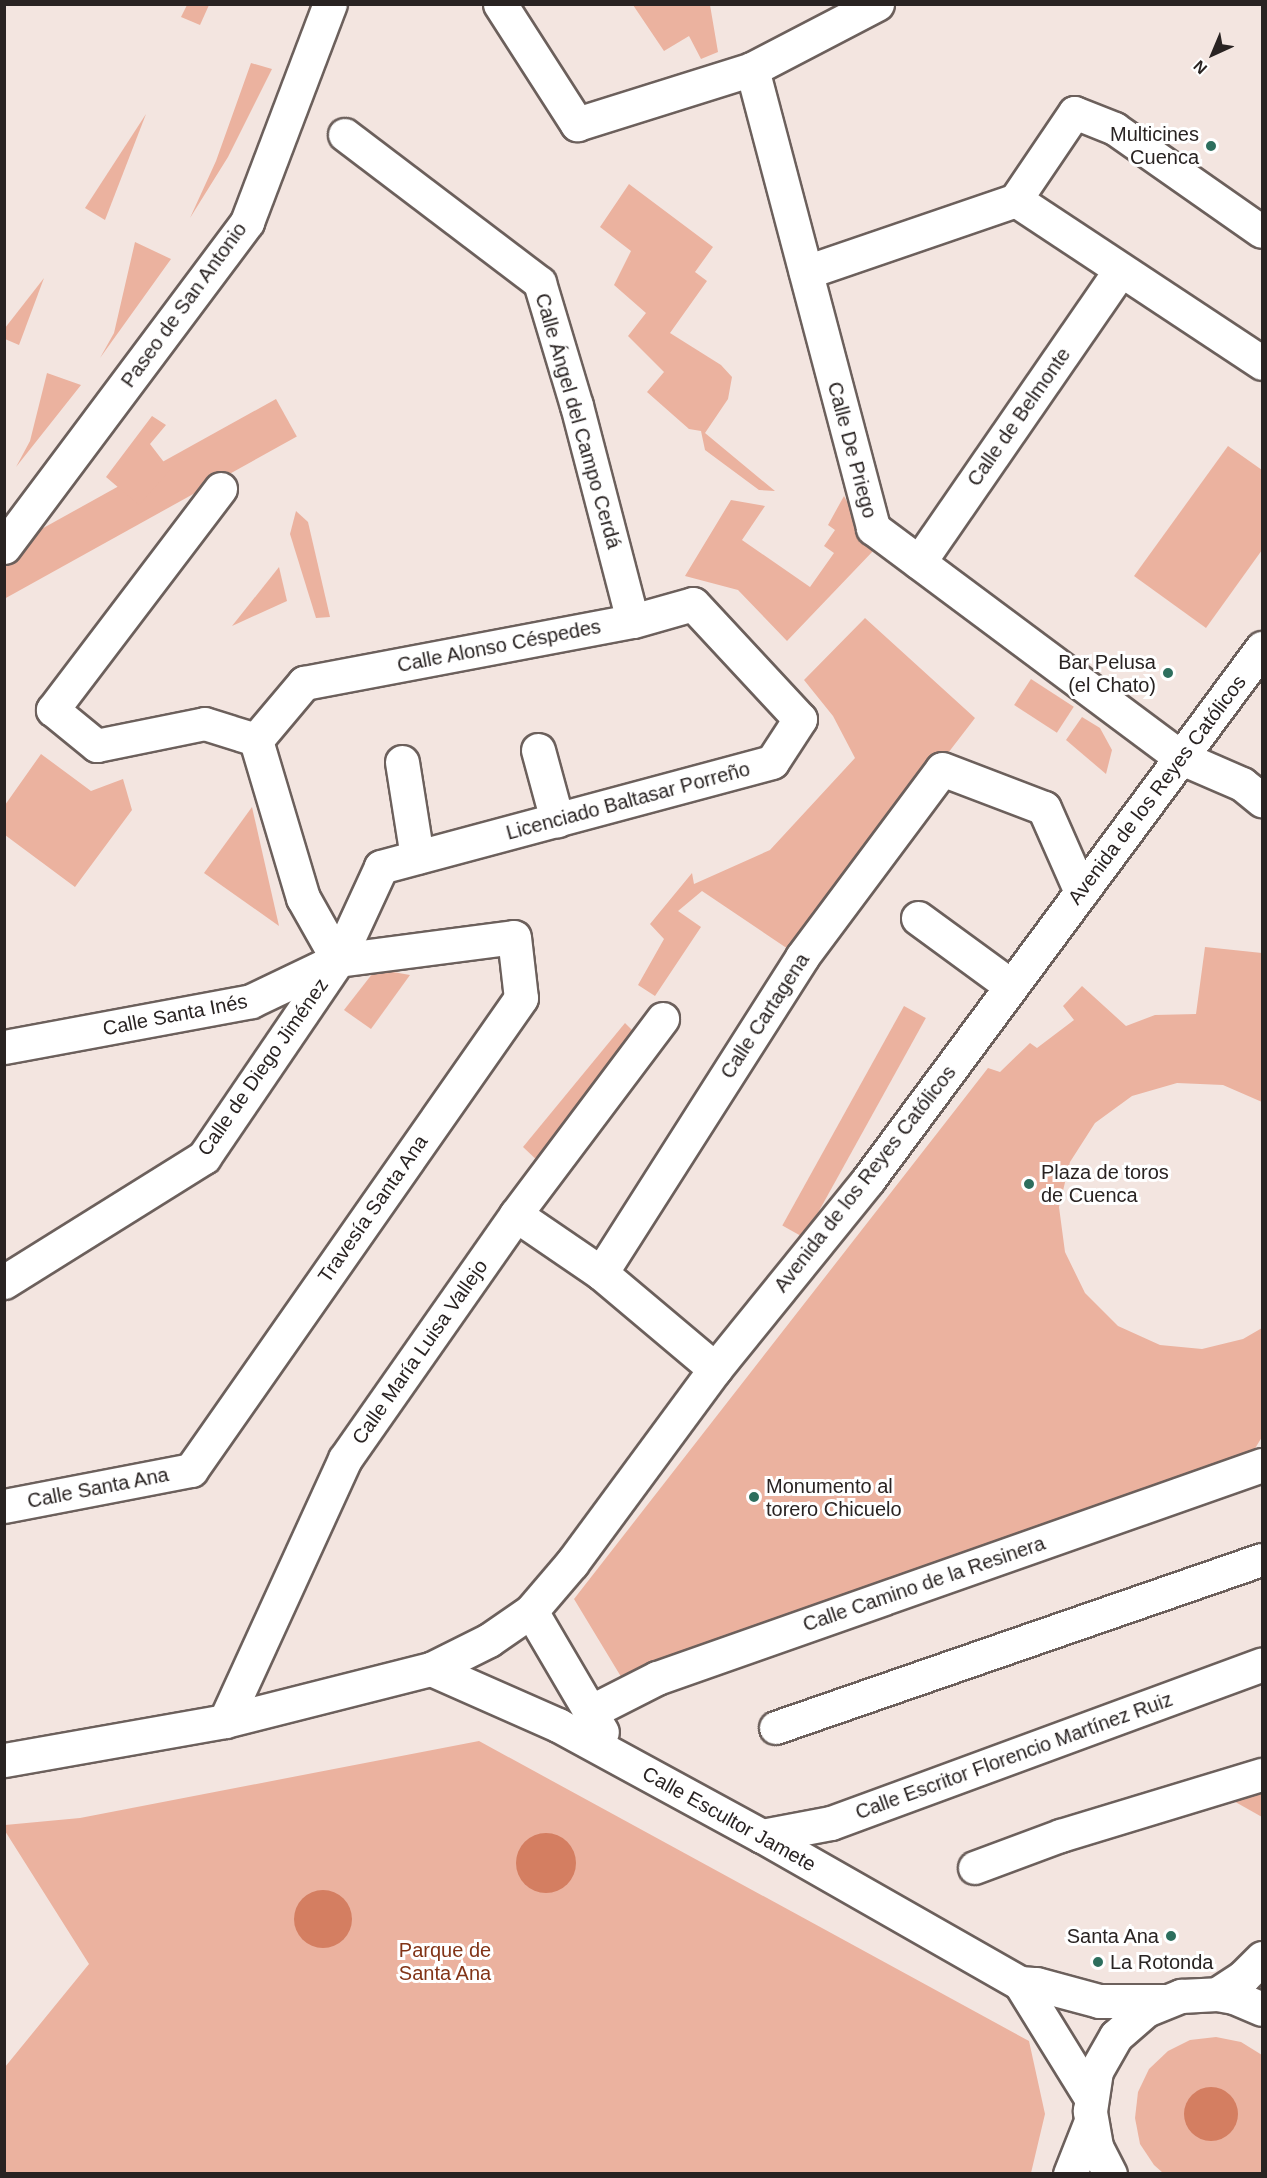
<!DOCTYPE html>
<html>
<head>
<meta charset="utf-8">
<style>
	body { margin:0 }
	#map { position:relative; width:1267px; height:2178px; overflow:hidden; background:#f3e5e0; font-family:Arial,sans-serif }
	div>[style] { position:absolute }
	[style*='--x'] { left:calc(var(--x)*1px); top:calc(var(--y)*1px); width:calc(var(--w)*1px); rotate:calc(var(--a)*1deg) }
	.green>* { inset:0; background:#ebb29f; transform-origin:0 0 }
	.water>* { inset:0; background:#d47e61 }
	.round { border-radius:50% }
	.roads { filter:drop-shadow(2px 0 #6c605c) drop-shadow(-2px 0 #6c605c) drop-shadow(0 2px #6c605c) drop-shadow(0 -2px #6c605c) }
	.pedestrian>* { height:32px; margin:-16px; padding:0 16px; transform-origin:16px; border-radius:16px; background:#fff }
	.minor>* { height:33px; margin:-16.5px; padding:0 16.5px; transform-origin:16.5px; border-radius:16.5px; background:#fff }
	.secondary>* { height:33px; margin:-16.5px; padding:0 16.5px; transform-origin:16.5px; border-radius:16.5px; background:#fff }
	.dots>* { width:16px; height:16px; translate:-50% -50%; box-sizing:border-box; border:3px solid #fff; border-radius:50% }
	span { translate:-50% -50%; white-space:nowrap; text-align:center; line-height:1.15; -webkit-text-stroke:6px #fff; paint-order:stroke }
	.poi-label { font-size:20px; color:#292322 }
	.right { translate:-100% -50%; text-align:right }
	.left { translate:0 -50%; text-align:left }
	.street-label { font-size:20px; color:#292322 }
	.park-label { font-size:20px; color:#823417 }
	.frame { position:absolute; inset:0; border:6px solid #292322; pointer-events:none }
	.north { position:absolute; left:1183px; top:24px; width:60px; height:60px; -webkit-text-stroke:4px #fff; paint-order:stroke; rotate:224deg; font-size:16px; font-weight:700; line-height:24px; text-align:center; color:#292322 }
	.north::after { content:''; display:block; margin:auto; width:21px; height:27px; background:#292322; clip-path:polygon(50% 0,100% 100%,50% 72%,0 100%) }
</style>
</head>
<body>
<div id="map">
	<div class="green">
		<div style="clip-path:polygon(187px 5px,209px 5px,200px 25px,181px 17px)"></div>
		<div style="clip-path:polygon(633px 5px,710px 5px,718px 52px,701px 59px,689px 36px,664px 51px)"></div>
		<div style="clip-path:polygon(251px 63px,272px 69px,228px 157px,190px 218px,216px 161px)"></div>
		<div style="clip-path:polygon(146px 114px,105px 220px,85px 208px)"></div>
		<div style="clip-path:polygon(629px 184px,713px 247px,695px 272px,707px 281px,670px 333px,721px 365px,732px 377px,728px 399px,705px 433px,775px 491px,759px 490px,705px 450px,701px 431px,689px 429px,647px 392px,664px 372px,628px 336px,646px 313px,614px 285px,631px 251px,600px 227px)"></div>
		<div style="clip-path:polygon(135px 242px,171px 259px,100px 358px,114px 333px)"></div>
		<div style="clip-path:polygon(44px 278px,19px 345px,5px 339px,5px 328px)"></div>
		<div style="clip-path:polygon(47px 373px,81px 385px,16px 467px,30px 441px)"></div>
		<div style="left:276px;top:399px;width:43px;height:425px;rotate:61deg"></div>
		<div style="clip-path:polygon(152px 416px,166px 425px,150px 444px,170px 470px,139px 505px,106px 477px)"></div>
		<div style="clip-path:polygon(1228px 446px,1262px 470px,1262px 550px,1206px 628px,1134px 576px)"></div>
		<div style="clip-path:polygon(844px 496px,874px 550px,787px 641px,738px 590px,685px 576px,731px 500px,765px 506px,742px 540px,810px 587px,834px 553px,824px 546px,835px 530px,828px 525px)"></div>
		<div style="clip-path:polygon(296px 511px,308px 522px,330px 617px,316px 618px,290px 534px)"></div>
		<div style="clip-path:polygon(279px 567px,287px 601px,232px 626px)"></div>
		<div style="clip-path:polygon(865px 618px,975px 718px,794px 953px,702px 891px,678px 911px,701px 927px,655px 996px,638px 985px,664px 939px,650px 924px,692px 873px,694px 884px,770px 850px,855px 758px,833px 716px,804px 680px)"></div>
		<div style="left:1031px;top:679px;width:51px;height:31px;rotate:33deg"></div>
		<div style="clip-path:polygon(1082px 717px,1100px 728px,1112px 750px,1106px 774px,1066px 740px)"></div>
		<div style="clip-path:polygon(41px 754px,91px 791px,123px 779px,132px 810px,75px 887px,5px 835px,5px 805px)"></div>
		<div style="clip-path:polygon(252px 807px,279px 926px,204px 873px)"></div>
		<div style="clip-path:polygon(1205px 947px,1262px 953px,1262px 1102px,1223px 1085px,1177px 1083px,1132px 1096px,1095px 1123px,1070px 1162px,1059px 1207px,1065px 1252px,1085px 1293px,1118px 1326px,1160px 1345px,1202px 1349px,1243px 1339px,1262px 1328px,1262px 1437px,1240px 1473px,623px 1680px,574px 1599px,988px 1068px,1000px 1072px,1030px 1043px,1037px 1048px,1074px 1020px,1063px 1006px,1082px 986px,1126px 1026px,1155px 1015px,1196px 1014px)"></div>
		<div style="clip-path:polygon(376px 969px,410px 975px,371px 1029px,344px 1010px)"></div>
		<div style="left:904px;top:1006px;width:25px;height:251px;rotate:29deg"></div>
		<div style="clip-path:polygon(625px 1023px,639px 1037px,541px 1164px,523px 1147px)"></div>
		<div style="clip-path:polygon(479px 1741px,1029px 2041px,1045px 2114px,1031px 2173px,5px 2173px,5px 2067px,89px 1964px,5px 1831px,5px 1825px,80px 1818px)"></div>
		<div style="clip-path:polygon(1262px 1782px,1262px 1817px,1223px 1795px)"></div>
		<div style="clip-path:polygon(1216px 2037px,1241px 2042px,1262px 2055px,1262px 2173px,1163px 2173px,1154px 2165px,1140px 2144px,1135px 2118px,1138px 2092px,1149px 2069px,1168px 2051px,1190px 2040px)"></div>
	</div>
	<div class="water">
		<div class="round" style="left:516px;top:1833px;width:60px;height:60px"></div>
		<div class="round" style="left:294px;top:1890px;width:58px;height:58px"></div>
		<div class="round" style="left:1184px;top:2087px;width:54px;height:54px"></div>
	</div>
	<div class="roads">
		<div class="pedestrian">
			<div style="--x:345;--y:135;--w:245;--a:37.2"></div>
			<div style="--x:540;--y:283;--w:128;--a:73.3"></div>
			<div style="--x:577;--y:406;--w:222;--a:75.4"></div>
			<div style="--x:1016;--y:200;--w:105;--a:-55.9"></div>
			<div style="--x:1075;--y:113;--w:43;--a:21.8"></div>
			<div style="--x:1115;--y:129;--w:179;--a:35"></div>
			<div style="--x:221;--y:489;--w:278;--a:127.2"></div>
			<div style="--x:53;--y:710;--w:57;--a:39.3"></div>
			<div style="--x:97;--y:746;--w:110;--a:-11.5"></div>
			<div style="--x:205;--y:724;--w:53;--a:17.4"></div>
			<div style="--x:516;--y:1215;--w:245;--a:-53.1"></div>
			<div style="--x:776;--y:1728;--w:514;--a:-19.07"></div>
			<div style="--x:975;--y:1868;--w:92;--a:-20.4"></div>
			<div style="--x:1061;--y:1836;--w:210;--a:-16.9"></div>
		</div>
		<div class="minor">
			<div style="--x:500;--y:4;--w:143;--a:57.3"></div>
			<div style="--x:577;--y:124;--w:183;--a:-17.4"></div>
			<div style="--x:752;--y:69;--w:141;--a:-27.5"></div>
			<div style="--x:752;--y:69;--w:475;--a:75.2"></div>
			<div style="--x:873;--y:528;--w:385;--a:36.7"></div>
			<div style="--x:1182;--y:758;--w:65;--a:23.4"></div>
			<div style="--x:1242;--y:784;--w:26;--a:39"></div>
			<div style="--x:806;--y:272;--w:222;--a:-18.9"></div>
			<div style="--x:1016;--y:200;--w:295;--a:33.5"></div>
			<div style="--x:4;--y:547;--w:406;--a:-53.2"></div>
			<div style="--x:247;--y:222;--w:233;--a:-69.2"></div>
			<div style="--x:919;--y:562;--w:354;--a:-55.4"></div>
			<div style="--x:693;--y:604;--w:157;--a:47.1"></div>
			<div style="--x:800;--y:719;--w:51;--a:123.1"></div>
			<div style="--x:772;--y:762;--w:405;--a:165"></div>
			<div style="--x:381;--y:867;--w:102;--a:114.8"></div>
			<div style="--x:338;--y:960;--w:71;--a:-119.4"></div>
			<div style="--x:303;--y:898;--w:165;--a:-106.6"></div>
			<div style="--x:256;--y:740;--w:75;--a:-49.9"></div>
			<div style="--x:304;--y:683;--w:335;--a:-10.7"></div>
			<div style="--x:633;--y:621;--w:62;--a:-15.8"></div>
			<div style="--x:538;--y:750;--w:73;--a:74.8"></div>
			<div style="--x:402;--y:762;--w:96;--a:81"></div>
			<div style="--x:918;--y:918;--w:115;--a:36.2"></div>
			<div style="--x:4;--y:1047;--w:251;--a:-10.5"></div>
			<div style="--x:251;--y:1001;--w:95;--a:-25.5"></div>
			<div style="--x:601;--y:1273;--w:375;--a:-57.5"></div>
			<div style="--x:802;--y:957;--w:234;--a:-53.3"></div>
			<div style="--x:942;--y:769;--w:109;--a:20.9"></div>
			<div style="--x:1044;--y:808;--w:92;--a:66.2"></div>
			<div style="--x:4;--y:1282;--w:236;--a:-32"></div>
			<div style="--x:204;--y:1157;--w:238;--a:-55.8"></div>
			<div style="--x:338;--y:960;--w:177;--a:-7.4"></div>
			<div style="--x:514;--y:937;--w:61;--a:83.5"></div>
			<div style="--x:521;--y:998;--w:576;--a:124.96"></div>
			<div style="--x:191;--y:1470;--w:190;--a:169.1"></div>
			<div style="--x:531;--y:1611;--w:140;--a:59.6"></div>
			<div style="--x:431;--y:1669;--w:139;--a:23.8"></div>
			<div style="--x:558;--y:1725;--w:232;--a:28.6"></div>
			<div style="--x:762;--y:1836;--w:297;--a:29.7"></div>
			<div style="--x:1020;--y:1983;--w:16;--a:4"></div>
			<div style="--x:1036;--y:1984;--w:65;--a:15.1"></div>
			<div style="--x:1099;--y:2001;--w:65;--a:0"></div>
			<div style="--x:590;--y:1712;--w:75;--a:-26.9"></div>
			<div style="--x:657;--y:1678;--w:641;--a:-19.4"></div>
			<div style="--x:225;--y:1721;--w:288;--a:-65.4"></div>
			<div style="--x:345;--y:1459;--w:298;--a:-55"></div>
			<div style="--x:516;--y:1215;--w:103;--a:34.3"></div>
			<div style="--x:601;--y:1273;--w:149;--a:40.1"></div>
			<div style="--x:762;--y:1836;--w:70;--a:-10.7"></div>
			<div style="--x:831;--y:1823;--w:459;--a:-20.2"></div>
			<div style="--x:1020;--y:1983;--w:135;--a:58.3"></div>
			<div style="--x:1217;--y:1994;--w:31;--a:-33"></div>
			<div style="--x:1243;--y:1977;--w:27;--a:-45"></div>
			<div style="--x:1070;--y:2174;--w:57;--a:-68.4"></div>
			<div style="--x:1110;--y:2174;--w:31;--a:-117"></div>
			<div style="--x:1096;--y:2146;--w:36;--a:-100"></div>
			<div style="--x:1090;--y:2111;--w:40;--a:-81.5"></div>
			<div style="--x:1096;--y:2071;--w:40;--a:-60.3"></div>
			<div style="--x:1116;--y:2036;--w:40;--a:-41"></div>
			<div style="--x:1146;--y:2010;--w:38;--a:-22"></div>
			<div style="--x:1181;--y:1996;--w:36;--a:-3"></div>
			<div style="--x:1217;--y:1994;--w:17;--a:10"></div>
			<div style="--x:1234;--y:1997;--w:30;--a:23"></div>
		</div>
		<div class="secondary">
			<div style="--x:4;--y:1760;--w:224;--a:-10"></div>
			<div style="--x:225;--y:1721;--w:212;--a:-14.2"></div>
			<div style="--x:431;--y:1669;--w:65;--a:-26.6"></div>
			<div style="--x:489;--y:1640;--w:51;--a:-34.6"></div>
			<div style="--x:531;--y:1611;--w:63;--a:-49.5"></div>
			<div style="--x:572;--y:1563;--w:241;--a:-53.6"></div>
			<div style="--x:715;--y:1369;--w:243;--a:-51"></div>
			<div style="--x:868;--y:1180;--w:662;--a:-53.48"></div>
		</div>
	</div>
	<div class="dots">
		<div style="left:1211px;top:146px;background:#2d6e5d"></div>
		<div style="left:1168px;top:673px;background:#2d6e5d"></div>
		<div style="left:1029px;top:1184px;background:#2d6e5d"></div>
		<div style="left:754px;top:1497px;background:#2d6e5d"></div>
		<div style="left:1171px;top:1936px;background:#2d6e5d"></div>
		<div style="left:1098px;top:1962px;background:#2d6e5d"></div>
	</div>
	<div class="poi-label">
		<span class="right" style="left:1199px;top:146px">Multicines<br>Cuenca</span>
		<span class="right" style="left:1156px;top:674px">Bar Pelusa<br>(el Chato)</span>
		<span class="left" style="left:1041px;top:1184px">Plaza de toros<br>de Cuenca</span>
		<span class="left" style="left:766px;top:1498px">Monumento al<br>torero Chicuelo</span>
		<span class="right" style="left:1159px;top:1936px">Santa Ana</span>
		<span class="left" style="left:1110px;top:1962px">La Rotonda</span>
	</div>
	<div class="street-label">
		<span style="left:184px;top:305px;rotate:-54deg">Paseo de San Antonio</span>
		<span style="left:1019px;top:417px;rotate:-55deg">Calle de Belmonte</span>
		<span style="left:578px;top:421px;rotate:74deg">Calle Ángel del Campo Cerdá</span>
		<span style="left:852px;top:450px;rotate:75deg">Calle De Priego</span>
		<span style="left:499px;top:646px;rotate:-11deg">Calle Alonso Céspedes</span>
		<span style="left:1157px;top:790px;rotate:-53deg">Avenida de los Reyes Católicos</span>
		<span style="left:628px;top:801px;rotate:-15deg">Licenciado Baltasar Porreño</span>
		<span style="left:175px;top:1015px;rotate:-11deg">Calle Santa Inés</span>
		<span style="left:765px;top:1016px;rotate:-57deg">Calle Cartagena</span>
		<span style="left:263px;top:1067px;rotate:-55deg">Calle de Diego Jiménez</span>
		<span style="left:865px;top:1179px;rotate:-52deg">Avenida de los Reyes Católicos</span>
		<span style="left:373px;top:1209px;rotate:-55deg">Travesía Santa Ana</span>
		<span style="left:420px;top:1352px;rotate:-55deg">Calle María Luisa Vallejo</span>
		<span style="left:98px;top:1488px;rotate:-11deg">Calle Santa Ana</span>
		<span style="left:924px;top:1584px;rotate:-19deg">Calle Camino de la Resinera</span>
		<span style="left:1014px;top:1756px;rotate:-20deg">Calle Escritor Florencio Martínez Ruiz</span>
		<span style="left:729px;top:1819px;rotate:29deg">Calle Escultor Jamete</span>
	</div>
	<div class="park-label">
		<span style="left:445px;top:1962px">Parque de<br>Santa Ana</span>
	</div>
	<div class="frame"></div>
	<div class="north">N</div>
</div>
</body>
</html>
